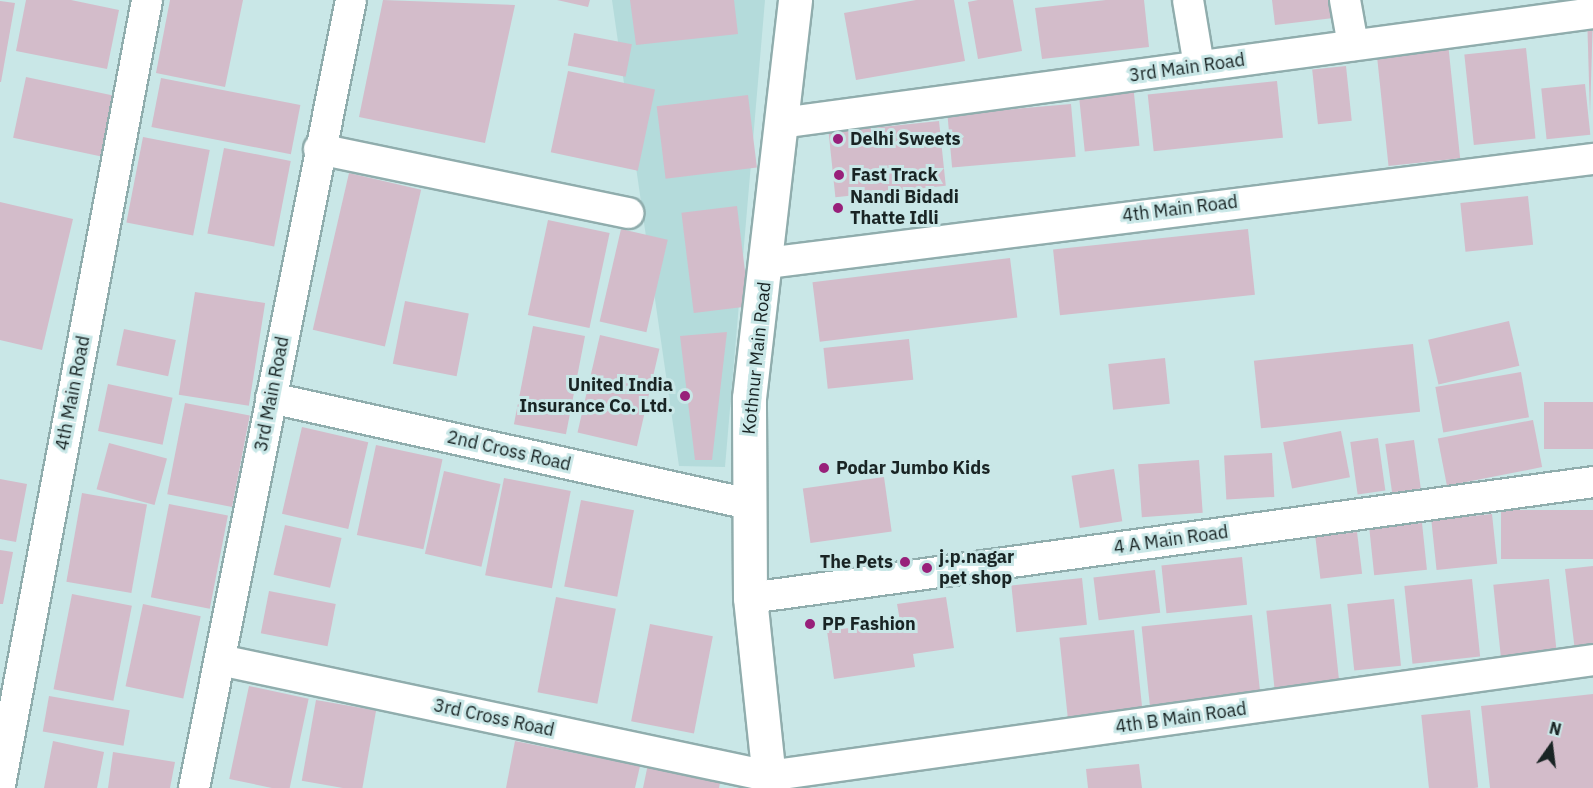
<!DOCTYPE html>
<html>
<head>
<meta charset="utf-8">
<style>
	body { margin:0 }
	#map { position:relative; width:1593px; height:788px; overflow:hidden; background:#c9e7e7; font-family:"IBM Plex Sans",sans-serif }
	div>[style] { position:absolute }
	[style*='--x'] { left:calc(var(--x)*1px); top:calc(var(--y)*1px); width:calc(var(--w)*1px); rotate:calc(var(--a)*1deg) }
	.built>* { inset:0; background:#b4dbdb }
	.building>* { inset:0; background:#d3bcca; transform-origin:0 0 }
	.roads { filter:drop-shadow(2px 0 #90adad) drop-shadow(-2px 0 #90adad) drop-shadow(0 2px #90adad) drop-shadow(0 -2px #90adad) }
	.street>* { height:30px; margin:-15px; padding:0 15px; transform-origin:15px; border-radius:15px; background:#fff }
	.secondary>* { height:33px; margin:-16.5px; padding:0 16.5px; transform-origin:16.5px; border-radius:16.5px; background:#fff }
	.dots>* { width:16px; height:16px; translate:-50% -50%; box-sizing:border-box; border:3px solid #c9e7e7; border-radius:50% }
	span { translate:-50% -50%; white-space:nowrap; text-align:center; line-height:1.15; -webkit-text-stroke:6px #c9e7e7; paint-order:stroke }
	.street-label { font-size:18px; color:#192424 }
	.poi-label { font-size:18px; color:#192424; font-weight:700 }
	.left { translate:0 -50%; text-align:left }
	.right { translate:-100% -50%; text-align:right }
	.north { position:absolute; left:1521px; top:716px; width:60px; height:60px; -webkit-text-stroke:4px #c9e7e7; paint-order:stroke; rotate:14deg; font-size:16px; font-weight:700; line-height:24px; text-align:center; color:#192424 }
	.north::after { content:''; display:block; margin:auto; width:21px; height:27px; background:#192424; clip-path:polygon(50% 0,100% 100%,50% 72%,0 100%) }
</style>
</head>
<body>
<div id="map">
	<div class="built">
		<div style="clip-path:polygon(612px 0,765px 0,725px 467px,679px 466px)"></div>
	</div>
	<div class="building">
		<div style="clip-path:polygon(26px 0,71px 0,119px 10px,107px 69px,16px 51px)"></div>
		<div style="clip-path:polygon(170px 0,243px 0,225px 87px,156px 73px)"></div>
		<div style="clip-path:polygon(383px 0,515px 5px,485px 143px,359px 117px)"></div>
		<div style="clip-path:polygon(557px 0,590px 0,588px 7px)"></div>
		<div style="clip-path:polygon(630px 0,734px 0,738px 34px,636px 45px)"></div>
		<div style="clip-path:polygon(916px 0,954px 0,965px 61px,856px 80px,844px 13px)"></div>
		<div style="clip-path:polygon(978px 0,1013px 0,1022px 51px,978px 59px,968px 2px)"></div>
		<div style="clip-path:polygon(1106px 0,1144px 0,1149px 47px,1042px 59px,1035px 8px)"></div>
		<div style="clip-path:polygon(1272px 0,1340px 0,1342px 17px,1275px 25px)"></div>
		<div style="clip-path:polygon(0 1px,15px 3px,1px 82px,0 82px)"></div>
		<div style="clip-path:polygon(1587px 14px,1593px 14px,1590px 115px)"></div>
		<div style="left:574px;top:33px;width:59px;height:33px;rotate:11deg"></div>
		<div style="left:1448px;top:43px;width:116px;height:72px;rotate:84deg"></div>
		<div style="left:1526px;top:48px;width:91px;height:62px;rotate:84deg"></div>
		<div style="left:1346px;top:66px;width:55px;height:34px;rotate:84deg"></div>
		<div style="left:568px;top:71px;width:89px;height:83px;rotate:12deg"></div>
		<div style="left:26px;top:77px;width:89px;height:62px;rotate:12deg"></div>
		<div style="left:161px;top:78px;width:142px;height:50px;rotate:11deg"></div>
		<div style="left:1277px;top:81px;width:57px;height:130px;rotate:84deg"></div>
		<div style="left:1133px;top:84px;width:62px;height:55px;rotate:84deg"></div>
		<div style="left:1585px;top:84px;width:51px;height:44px;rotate:84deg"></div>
		<div style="left:748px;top:95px;width:73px;height:92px;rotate:83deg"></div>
		<div style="left:1071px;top:104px;width:53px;height:124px;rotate:85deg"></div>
		<div style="left:939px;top:121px;width:65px;height:111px;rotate:84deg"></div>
		<div style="left:143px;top:137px;width:68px;height:87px;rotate:11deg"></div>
		<div style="left:224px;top:148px;width:68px;height:87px;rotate:11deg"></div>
		<div style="left:349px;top:173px;width:74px;height:161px;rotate:13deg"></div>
		<div style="left:1528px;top:196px;width:49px;height:68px;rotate:84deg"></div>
		<div style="clip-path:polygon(0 202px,73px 219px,42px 350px,0 340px)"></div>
		<div style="left:737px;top:206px;width:101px;height:56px;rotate:83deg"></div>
		<div style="left:548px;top:220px;width:63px;height:97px;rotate:12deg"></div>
		<div style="left:621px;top:229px;width:48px;height:95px;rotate:13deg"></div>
		<div style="left:1248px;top:229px;width:66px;height:196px;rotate:84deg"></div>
		<div style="left:1010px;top:258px;width:60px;height:199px;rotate:83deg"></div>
		<div style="left:195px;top:292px;width:71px;height:104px;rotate:9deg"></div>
		<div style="left:405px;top:301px;width:65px;height:64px;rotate:11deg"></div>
		<div style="left:1509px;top:321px;width:46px;height:83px;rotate:77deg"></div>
		<div style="left:533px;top:326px;width:53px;height:100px;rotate:11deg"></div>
		<div style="left:124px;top:329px;width:53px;height:37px;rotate:12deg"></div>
		<div style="clip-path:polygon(727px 332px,712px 460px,695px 460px,680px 336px)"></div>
		<div style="left:600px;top:335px;width:61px;height:100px;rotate:13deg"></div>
		<div style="left:909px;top:339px;width:41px;height:86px;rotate:84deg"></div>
		<div style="left:1413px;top:344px;width:68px;height:160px;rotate:84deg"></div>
		<div style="left:1165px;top:358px;width:46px;height:57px;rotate:84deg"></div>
		<div style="left:1521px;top:372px;width:46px;height:87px;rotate:80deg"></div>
		<div style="left:108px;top:384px;width:66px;height:48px;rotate:12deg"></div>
		<div style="left:1593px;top:402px;width:47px;height:49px;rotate:90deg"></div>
		<div style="left:185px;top:403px;width:66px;height:93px;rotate:11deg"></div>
		<div style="left:1533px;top:420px;width:48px;height:97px;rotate:79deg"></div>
		<div style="left:302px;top:427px;width:68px;height:89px;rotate:13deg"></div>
		<div style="left:1341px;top:431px;width:47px;height:59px;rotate:79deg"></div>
		<div style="left:1378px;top:438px;width:53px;height:28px;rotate:82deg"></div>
		<div style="left:1414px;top:440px;width:49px;height:29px;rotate:82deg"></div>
		<div style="left:109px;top:443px;width:60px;height:48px;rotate:15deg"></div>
		<div style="left:376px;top:445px;width:68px;height:92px;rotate:12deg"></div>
		<div style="left:1272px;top:453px;width:44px;height:48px;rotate:87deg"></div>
		<div style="left:1199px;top:460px;width:53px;height:61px;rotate:86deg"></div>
		<div style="left:1114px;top:469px;width:53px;height:43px;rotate:81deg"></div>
		<div style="left:444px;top:471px;width:58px;height:85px;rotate:13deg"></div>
		<div style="left:884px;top:477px;width:55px;height:82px;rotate:82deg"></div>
		<div style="left:504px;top:478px;width:68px;height:99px;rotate:11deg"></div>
		<div style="clip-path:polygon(0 479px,27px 484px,16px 542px,0 539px)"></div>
		<div style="left:82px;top:493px;width:66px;height:90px;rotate:10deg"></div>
		<div style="left:581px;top:500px;width:54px;height:88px;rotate:11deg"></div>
		<div style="left:169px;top:504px;width:60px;height:95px;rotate:11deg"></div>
		<div style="left:1593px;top:510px;width:49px;height:92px;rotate:90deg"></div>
		<div style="left:1492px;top:514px;width:50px;height:61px;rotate:84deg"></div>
		<div style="left:1422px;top:523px;width:47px;height:53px;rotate:84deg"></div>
		<div style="left:285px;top:525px;width:58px;height:51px;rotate:13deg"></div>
		<div style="left:1357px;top:532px;width:42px;height:42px;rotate:83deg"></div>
		<div style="clip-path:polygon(0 550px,13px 552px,3px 604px,0 604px)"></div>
		<div style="left:1242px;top:557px;width:48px;height:81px;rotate:84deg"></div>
		<div style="clip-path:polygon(1593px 566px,1593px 649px,1575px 651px,1565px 569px)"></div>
		<div style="left:1155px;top:570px;width:43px;height:62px;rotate:83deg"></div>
		<div style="left:1082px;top:578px;width:47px;height:71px;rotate:84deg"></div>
		<div style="left:1472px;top:579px;width:78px;height:68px;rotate:84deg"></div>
		<div style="left:1549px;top:579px;width:83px;height:56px;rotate:84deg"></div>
		<div style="left:269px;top:591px;width:68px;height:43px;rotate:11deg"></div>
		<div style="left:72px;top:594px;width:61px;height:97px;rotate:11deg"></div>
		<div style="left:556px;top:597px;width:61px;height:97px;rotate:11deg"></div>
		<div style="clip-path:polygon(946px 597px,954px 648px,913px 654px,915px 667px,834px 679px,827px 631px,900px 621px,897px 604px)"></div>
		<div style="left:1394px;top:599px;width:67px;height:47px;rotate:84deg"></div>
		<div style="left:143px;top:604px;width:59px;height:84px;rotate:12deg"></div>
		<div style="left:1331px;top:604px;width:85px;height:65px;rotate:84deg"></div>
		<div style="left:1252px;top:615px;width:82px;height:111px;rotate:84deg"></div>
		<div style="left:650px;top:624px;width:64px;height:99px;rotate:11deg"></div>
		<div style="left:1134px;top:630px;width:80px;height:75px;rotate:84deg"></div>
		<div style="left:249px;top:686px;width:61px;height:95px;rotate:12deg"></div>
		<div style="clip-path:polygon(1593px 694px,1593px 788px,1490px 788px,1481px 706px)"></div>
		<div style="left:49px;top:696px;width:82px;height:36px;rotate:10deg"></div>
		<div style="left:316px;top:700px;width:61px;height:82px;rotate:10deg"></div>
		<div style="left:1470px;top:710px;width:78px;height:49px;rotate:84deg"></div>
		<div style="clip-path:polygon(53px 741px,104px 752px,97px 788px,44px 788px)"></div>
		<div style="clip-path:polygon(515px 741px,640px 766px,635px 788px,506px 788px)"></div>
		<div style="clip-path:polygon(113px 752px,175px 762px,170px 788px,108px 788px)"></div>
		<div style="clip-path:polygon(648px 764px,721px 777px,719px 788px,643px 788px)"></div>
		<div style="clip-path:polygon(1139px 764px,1142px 788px,1088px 788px,1086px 769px)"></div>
	</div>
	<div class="roads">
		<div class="street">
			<div style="--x:1188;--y:0;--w:67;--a:80.5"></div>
			<div style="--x:1345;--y:0;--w:46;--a:79.9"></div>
			<div style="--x:781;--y:123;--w:819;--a:-7.71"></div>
			<div style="--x:319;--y:149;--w:316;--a:11.7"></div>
			<div style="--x:767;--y:263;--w:833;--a:-7.18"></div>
			<div style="--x:271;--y:398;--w:489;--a:12.5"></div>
			<div style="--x:750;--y:598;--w:851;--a:-7.83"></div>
			<div style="--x:220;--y:660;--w:560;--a:11.95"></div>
			<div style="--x:768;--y:776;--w:833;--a:-8"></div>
			<div style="--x:0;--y:785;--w:799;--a:-79.39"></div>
			<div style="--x:194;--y:788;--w:803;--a:-78.73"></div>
		</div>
		<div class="secondary">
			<div style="--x:770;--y:788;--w:191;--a:-96"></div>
			<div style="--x:750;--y:598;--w:200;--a:-90.3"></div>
			<div style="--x:749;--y:398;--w:401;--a:-83.4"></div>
		</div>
	</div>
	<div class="dots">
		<div style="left:838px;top:139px;background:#98207a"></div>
		<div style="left:839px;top:175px;background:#98207a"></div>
		<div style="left:838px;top:208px;background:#98207a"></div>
		<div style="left:685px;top:396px;background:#98207a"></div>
		<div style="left:824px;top:468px;background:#98207a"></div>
		<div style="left:905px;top:562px;background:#98207a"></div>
		<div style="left:927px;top:568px;background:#98207a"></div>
		<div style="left:810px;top:624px;background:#98207a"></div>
	</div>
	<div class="street-label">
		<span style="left:1187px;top:68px;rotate:-8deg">3rd Main Road</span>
		<span style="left:1180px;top:209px;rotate:-7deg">4th Main Road</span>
		<span style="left:757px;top:358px;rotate:-84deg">Kothnur Main Road</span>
		<span style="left:73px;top:393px;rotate:-79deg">4th Main Road</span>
		<span style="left:272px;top:394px;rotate:-79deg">3rd Main Road</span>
		<span style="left:509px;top:451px;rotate:13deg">2nd Cross Road</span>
		<span style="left:1171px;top:540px;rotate:-8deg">4 A Main Road</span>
		<span style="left:494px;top:718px;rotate:12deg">3rd Cross Road</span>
		<span style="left:1181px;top:718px;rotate:-8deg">4th B Main Road</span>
	</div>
	<div class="poi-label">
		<span class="left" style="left:850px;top:139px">Delhi Sweets</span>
		<span class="left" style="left:851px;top:175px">Fast Track</span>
		<span class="left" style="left:850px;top:208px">Nandi Bidadi<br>Thatte Idli</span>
		<span class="right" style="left:673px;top:396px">United India<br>Insurance Co. Ltd.</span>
		<span class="left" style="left:836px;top:468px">Podar Jumbo Kids</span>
		<span class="left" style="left:939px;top:568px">j.p.nagar<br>pet shop</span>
		<span class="right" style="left:893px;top:562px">The Pets</span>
		<span class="left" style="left:822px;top:624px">PP Fashion</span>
	</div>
	<div class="north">N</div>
</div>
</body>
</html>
